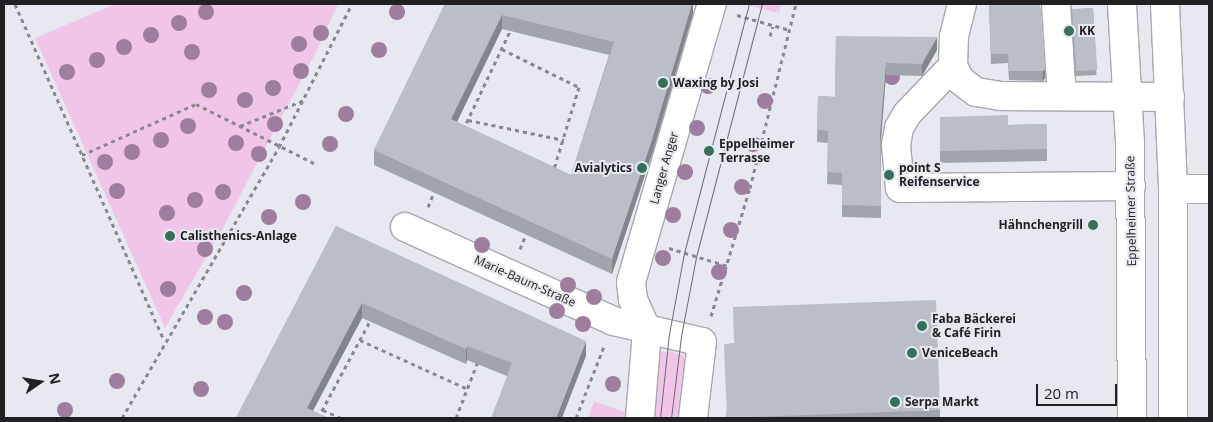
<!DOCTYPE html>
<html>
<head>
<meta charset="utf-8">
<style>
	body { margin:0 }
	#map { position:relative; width:1213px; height:422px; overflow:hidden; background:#e8e8f1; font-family:"Open Sans",sans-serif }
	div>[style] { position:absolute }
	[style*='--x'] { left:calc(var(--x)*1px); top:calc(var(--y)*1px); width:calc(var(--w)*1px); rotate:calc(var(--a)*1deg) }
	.green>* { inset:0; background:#f1c5e8 }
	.path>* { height:3px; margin-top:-1.5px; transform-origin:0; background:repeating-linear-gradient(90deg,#88888e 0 4px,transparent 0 8px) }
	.roads { filter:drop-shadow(1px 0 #a7a7b0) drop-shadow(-1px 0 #a7a7b0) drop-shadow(0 1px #a7a7b0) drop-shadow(0 -1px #a7a7b0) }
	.minor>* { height:28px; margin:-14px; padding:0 14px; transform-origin:14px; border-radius:14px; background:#fff }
	.major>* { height:28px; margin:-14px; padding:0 14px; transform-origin:14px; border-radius:14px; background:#fff }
	.tram>* { height:1px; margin:-0.5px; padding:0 0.5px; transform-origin:0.5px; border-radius:0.5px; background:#6b6b70 }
	.trees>* { width:16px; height:16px; margin:-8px; border-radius:50%; background:#9f7d9e }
	.wall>* { inset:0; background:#a0a4ab; transform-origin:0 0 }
	.shaded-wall>* { inset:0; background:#82868b }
	.building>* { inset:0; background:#babfc7; transform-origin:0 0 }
	.dots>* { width:14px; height:14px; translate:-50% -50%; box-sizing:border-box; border:2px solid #e8e8f1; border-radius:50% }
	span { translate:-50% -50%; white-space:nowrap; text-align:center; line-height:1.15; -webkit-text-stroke:4px #e8e8f1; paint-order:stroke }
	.poi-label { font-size:12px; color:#212124; font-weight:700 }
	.left { translate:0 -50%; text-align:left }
	.right { translate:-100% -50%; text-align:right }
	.street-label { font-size:12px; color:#212124 }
	.frame { position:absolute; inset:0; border:5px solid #212124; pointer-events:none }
	.north { position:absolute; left:15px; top:357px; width:50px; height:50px; -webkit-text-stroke:4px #e8e8f1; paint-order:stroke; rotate:77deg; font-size:14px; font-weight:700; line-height:20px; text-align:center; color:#212124 }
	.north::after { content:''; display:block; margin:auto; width:18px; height:22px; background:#212124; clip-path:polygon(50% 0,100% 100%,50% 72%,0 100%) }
	.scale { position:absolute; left:1036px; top:384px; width:81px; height:22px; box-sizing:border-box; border:2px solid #212124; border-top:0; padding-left:6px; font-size:15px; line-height:18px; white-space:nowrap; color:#212124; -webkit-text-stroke:4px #e8e8f1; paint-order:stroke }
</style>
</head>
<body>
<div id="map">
	<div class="green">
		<div style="clip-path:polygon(115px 4px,338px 4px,316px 52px,223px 228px,165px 328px,35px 38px)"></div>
		<div style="clip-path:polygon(742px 4px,781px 4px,779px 13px)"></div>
		<div style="clip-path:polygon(670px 351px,684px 356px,688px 363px,683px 418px,649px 418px,654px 361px,659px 353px)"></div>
		<div style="clip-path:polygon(594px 401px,635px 416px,635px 418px,588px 418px)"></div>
	</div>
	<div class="path">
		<div style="--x:15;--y:4;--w:368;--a:66.1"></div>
		<div style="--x:737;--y:15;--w:55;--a:15.8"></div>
		<div style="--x:770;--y:36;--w:10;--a:-73"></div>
		<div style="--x:502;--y:49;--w:86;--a:26.3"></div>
		<div style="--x:579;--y:87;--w:86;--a:107"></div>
		<div style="--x:468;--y:120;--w:98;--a:11.8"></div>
		<div style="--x:240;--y:126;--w:69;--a:-22.1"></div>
		<div style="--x:463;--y:130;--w:112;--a:-64.6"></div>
		<div style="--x:82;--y:155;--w:125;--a:-24.1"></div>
		<div style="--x:196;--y:104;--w:132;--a:26.6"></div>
		<div style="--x:428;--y:207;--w:18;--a:-68"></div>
		<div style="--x:669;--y:248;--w:62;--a:17"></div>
		<div style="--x:520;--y:249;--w:18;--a:-68"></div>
		<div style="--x:711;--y:316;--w:134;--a:-73.1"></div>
		<div style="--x:750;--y:188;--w:190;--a:-76"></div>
		<div style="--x:360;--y:340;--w:119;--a:24.4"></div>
		<div style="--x:323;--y:410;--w:20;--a:24"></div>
		<div style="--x:122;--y:418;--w:313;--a:-59.9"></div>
		<div style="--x:279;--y:147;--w:161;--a:-63"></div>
		<div style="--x:318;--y:418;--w:112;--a:-61.8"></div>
		<div style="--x:456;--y:418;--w:61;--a:-68.9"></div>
		<div style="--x:576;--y:418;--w:77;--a:-68.7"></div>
	</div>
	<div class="roads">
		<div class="minor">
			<div style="--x:962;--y:4;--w:33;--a:104"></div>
			<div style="--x:954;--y:36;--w:30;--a:92"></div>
			<div style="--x:953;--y:66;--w:16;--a:63"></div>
			<div style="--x:960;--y:80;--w:20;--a:37"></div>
			<div style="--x:976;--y:92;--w:26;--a:9"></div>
			<div style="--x:1002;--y:96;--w:168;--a:0.3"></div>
			<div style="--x:1056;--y:4;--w:92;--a:86.3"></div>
			<div style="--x:953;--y:66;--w:66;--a:133.8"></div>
			<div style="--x:907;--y:114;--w:16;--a:120"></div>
			<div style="--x:899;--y:128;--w:17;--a:100"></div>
			<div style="--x:896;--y:145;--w:43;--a:84.7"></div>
			<div style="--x:900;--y:188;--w:231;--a:-0.5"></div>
			<div style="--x:1173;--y:189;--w:36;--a:0"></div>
			<div style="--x:405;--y:227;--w:228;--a:24.3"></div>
			<div style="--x:613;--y:321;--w:91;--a:13.3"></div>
			<div style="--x:702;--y:342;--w:77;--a:96.8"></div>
			<div style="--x:640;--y:418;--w:87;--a:-85.4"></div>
			<div style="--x:647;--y:331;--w:35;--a:-114"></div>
			<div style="--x:633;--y:299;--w:17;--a:-97"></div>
			<div style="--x:631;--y:282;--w:290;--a:-73.8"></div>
		</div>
		<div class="major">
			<div style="--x:1122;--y:4;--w:140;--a:86.7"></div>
			<div style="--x:1130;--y:144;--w:274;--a:89.6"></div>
			<div style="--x:1165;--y:4;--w:185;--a:87.5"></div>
			<div style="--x:1173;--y:189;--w:229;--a:90"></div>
		</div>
	</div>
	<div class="tram">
		<div style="--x:660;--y:418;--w:84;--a:-83.9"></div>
		<div style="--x:669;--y:334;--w:82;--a:-79.5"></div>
		<div style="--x:684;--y:253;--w:257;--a:-75.4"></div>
		<div style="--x:671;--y:418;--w:83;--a:-83"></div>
		<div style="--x:681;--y:336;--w:80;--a:-79.2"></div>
		<div style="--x:696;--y:257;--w:261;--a:-75.4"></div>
	</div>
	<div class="trees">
		<div style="left:206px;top:12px"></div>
		<div style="left:397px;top:12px"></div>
		<div style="left:179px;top:23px"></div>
		<div style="left:321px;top:33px"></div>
		<div style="left:151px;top:35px"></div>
		<div style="left:299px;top:44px"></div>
		<div style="left:124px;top:47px"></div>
		<div style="left:379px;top:50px"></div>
		<div style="left:192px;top:52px"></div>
		<div style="left:97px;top:60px"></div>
		<div style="left:301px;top:71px"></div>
		<div style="left:67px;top:72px"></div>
		<div style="left:892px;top:77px"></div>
		<div style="left:708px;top:86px"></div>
		<div style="left:273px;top:88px"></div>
		<div style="left:209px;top:90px"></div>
		<div style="left:245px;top:100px"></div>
		<div style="left:765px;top:101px"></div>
		<div style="left:346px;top:114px"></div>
		<div style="left:275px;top:124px"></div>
		<div style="left:188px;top:126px"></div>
		<div style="left:697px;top:128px"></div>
		<div style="left:161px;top:140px"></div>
		<div style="left:236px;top:143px"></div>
		<div style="left:330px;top:144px"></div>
		<div style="left:753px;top:144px"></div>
		<div style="left:132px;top:152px"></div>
		<div style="left:259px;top:154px"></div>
		<div style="left:105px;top:162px"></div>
		<div style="left:685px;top:172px"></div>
		<div style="left:742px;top:187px"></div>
		<div style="left:117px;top:191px"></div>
		<div style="left:223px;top:192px"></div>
		<div style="left:195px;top:200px"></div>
		<div style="left:303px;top:202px"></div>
		<div style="left:167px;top:213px"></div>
		<div style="left:673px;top:215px"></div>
		<div style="left:269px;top:217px"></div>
		<div style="left:731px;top:230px"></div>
		<div style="left:482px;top:245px"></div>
		<div style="left:205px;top:249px"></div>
		<div style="left:663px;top:258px"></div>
		<div style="left:719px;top:272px"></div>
		<div style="left:568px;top:285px"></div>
		<div style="left:168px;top:289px"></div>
		<div style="left:244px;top:293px"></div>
		<div style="left:594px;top:297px"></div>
		<div style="left:557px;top:311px"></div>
		<div style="left:205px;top:317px"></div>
		<div style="left:225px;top:322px"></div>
		<div style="left:583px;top:324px"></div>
		<div style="left:117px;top:381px"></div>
		<div style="left:613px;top:384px"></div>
		<div style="left:201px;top:389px"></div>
		<div style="left:65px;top:410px"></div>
	</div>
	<div class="wall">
		<div style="clip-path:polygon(evenodd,445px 4px,693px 4px,693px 13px,652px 154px,612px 274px,374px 165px,374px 150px,445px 4px,502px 29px,609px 55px,571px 175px,457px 122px,502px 29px)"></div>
		<div style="clip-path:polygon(989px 4px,1040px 4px,1045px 78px,1043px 81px,1009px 80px,1008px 63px,991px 64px)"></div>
		<div style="left:1093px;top:8px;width:67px;height:22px;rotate:87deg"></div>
		<div style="clip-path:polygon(836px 36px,937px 50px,922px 76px,886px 75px,881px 144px,881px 218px,842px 217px,842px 185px,827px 184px,828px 143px,817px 142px,818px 96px,835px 97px)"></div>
		<div style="clip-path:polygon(940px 117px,1008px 125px,1047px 124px,1047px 161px,940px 163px)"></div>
		<div style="clip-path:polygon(336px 226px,586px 356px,507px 376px,467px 360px,466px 364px,362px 318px,313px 411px,236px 418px)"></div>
		<div style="clip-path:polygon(734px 343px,940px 410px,940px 418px,726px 418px)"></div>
	</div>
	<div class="shaded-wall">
		<div style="clip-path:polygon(692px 4px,693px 4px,693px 13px,652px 154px,612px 274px,612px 259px)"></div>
		<div style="clip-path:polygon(502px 15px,502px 29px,451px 134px,451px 119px)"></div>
		<div style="clip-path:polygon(937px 37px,937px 50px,922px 76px,922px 64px)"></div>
		<div style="clip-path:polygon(886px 63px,886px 75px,880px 146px,880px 134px)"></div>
		<div style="clip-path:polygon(1045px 69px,1045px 78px,1043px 81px,1043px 71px)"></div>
		<div style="clip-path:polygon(362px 303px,362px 318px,309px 418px,307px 408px)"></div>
		<div style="clip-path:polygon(586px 341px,586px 356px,562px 418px,556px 418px)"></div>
		<div style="clip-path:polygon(467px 346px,467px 360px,466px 364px,466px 349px)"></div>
	</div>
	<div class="building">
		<div style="clip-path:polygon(evenodd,445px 4px,692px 4px,652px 140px,612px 259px,374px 150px,445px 4px,502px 15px,614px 42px,571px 175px,451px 119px,502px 15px)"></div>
		<div style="clip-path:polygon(989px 4px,1040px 4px,1045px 69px,1043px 71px,1009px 71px,1008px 54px,991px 54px)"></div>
		<div style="left:1093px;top:8px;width:62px;height:21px;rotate:86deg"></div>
		<div style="clip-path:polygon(836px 36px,937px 37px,922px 64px,886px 63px,880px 134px,881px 206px,842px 205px,842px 173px,827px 172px,828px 131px,817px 130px,818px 96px,835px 97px)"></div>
		<div style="clip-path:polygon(1008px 115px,1008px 125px,1047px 124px,1047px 149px,940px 151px,940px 117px)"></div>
		<div style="clip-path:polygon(336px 226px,586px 341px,556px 418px,491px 418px,512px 363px,467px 346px,466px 349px,362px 303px,307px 408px,329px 418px,236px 418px)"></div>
		<div style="clip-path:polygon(936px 300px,940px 410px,727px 418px,724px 344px,734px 343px,733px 307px)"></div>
	</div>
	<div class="dots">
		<div style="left:1069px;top:31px;background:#367059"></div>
		<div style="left:663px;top:83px;background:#367059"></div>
		<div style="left:709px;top:151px;background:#367059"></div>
		<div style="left:642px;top:168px;background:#367059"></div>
		<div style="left:889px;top:175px;background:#367059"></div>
		<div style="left:1093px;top:225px;background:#367059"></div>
		<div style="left:170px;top:236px;background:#367059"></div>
		<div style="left:922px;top:326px;background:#367059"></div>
		<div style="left:912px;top:353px;background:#367059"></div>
		<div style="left:895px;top:402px;background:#367059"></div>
	</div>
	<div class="poi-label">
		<span class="left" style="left:1079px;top:31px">KK</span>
		<span class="left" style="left:673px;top:83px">Waxing by Josi</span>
		<span class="left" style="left:719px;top:151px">Eppelheimer<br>Terrasse</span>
		<span class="right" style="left:632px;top:168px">Avialytics</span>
		<span class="left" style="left:899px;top:175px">point S<br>Reifenservice</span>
		<span class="right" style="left:1083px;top:225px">Hähnchengrill</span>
		<span class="left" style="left:180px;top:236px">Calisthenics-Anlage</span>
		<span class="left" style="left:932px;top:326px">Faba Bäckerei<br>&amp; Café Firin</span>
		<span class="left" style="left:922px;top:353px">VeniceBeach</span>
		<span class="left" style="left:905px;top:402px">Serpa Markt</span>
	</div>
	<div class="street-label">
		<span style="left:664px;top:168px;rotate:-74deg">Langer Anger</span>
		<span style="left:1131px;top:211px;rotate:-91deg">Eppelheimer Straße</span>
		<span style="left:525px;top:281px;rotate:24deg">Marie-Baum-Straße</span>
	</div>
	<div class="frame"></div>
	<div class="north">N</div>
	<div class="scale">20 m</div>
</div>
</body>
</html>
